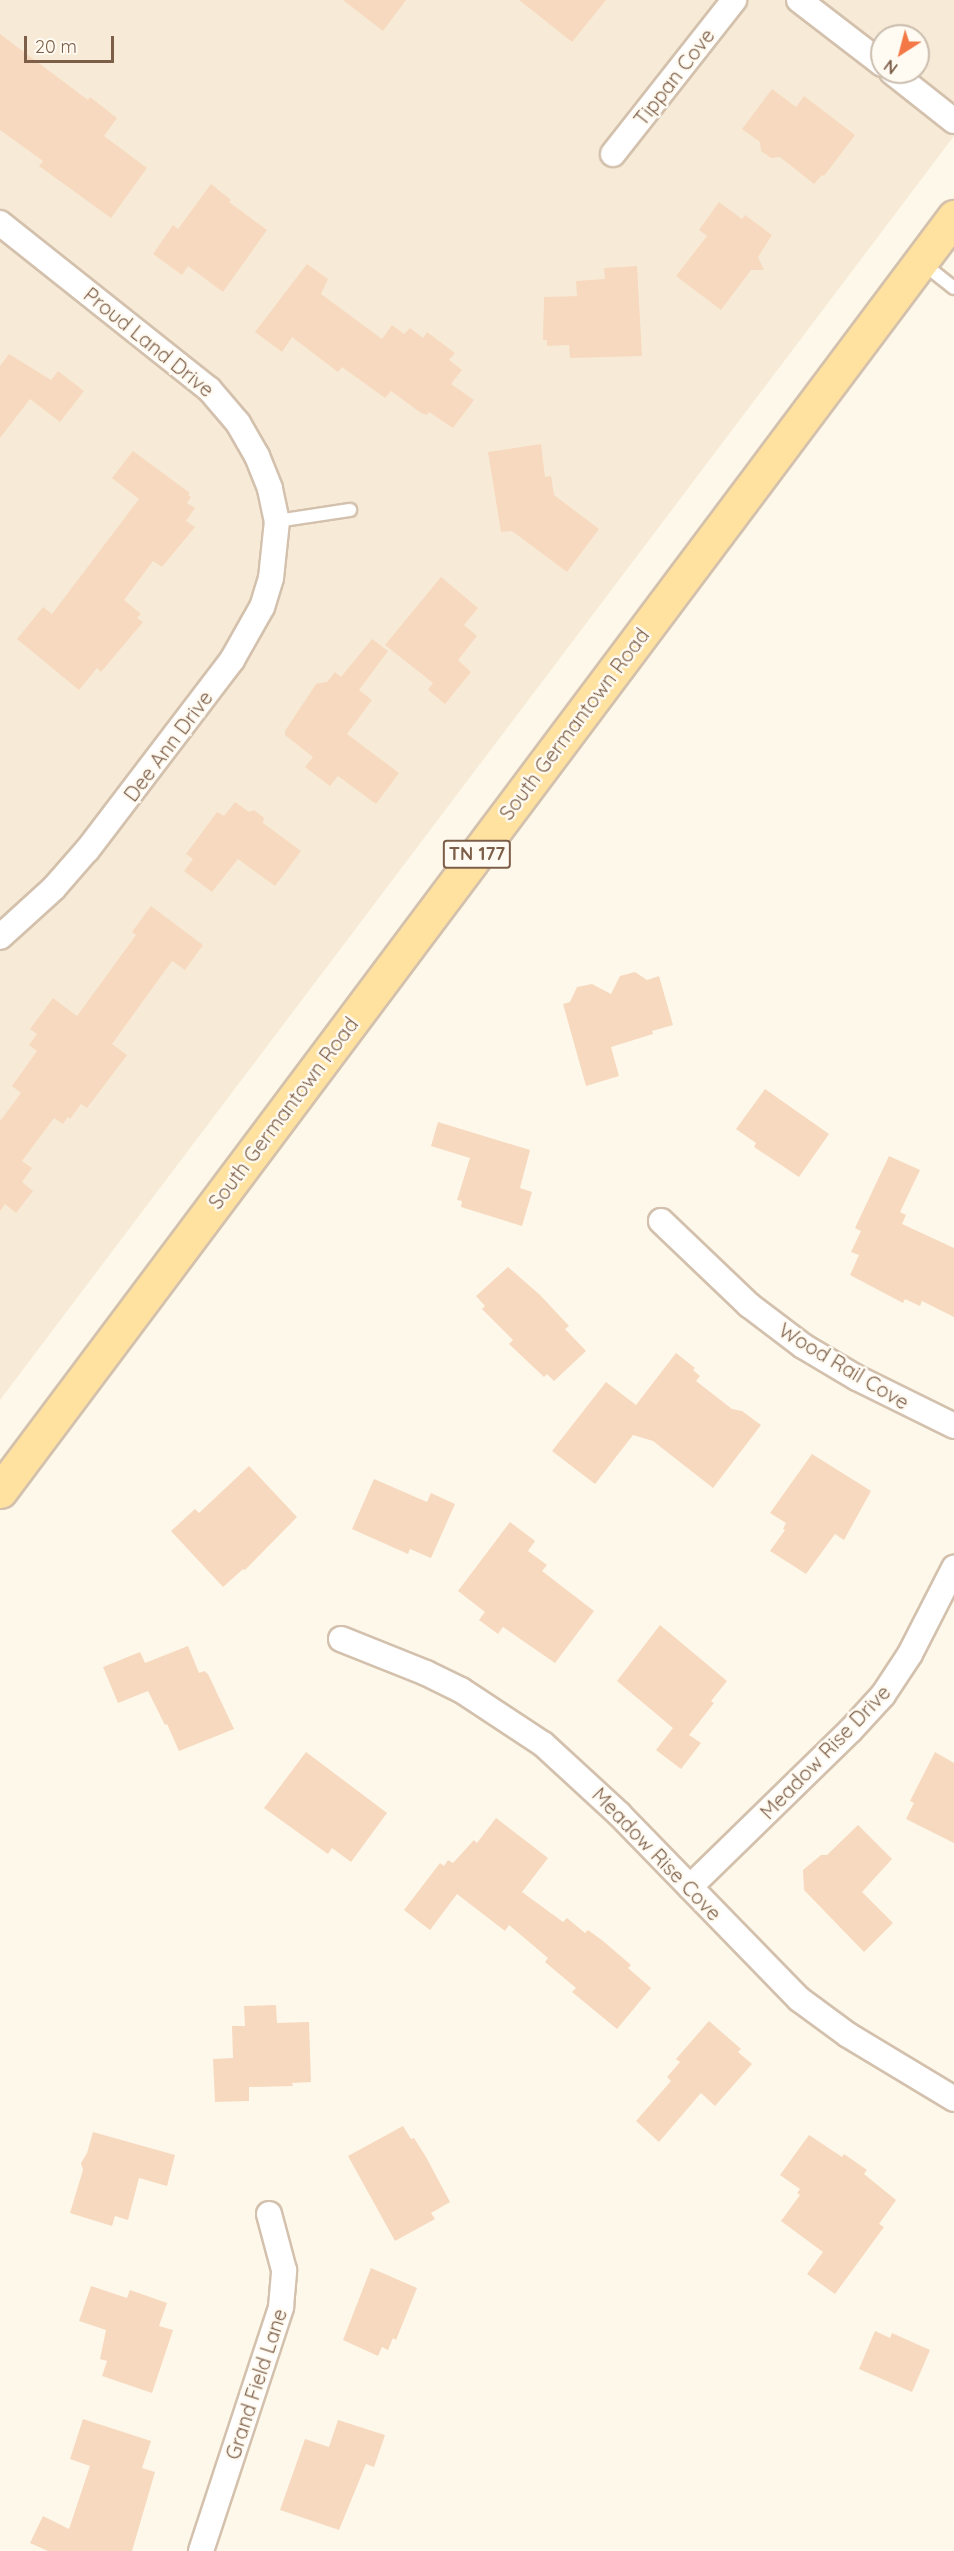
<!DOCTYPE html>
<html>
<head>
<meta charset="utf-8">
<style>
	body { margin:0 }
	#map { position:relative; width:954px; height:2551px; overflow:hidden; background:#fef8ea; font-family:Quicksand,sans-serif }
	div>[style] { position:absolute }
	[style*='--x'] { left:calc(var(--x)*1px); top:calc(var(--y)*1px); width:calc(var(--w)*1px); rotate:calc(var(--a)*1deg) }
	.residential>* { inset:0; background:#f7ebd7 }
	.building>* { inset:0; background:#f7d9bf }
	.roads { filter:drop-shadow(2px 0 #d3c1ad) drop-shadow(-2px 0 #d3c1ad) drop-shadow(0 2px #d3c1ad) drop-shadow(0 -2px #d3c1ad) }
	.lane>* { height:12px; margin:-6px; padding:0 6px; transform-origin:6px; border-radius:6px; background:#fff }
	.street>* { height:24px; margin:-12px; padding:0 12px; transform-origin:12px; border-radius:12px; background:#fff }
	.primary>* { height:33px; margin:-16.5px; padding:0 16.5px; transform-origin:16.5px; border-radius:16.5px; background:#ffe2a0 }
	span { translate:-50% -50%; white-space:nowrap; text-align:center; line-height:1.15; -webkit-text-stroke:5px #fffbf2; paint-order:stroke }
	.shield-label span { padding:2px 4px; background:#fffbf2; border:2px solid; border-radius:4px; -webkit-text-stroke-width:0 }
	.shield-label { font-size:18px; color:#7d5f49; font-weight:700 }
	.street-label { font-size:20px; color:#7d5f49 }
	.north { position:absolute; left:870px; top:24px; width:60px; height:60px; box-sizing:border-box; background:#fffbf2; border:2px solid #cbbdae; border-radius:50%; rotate:216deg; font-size:16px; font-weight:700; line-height:24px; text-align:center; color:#7d5f49 }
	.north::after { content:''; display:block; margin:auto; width:21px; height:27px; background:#f37845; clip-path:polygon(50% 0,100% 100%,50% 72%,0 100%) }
	.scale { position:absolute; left:24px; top:36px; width:90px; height:27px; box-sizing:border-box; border:3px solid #7d5f49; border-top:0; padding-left:8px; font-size:18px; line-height:21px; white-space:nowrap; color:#7d5f49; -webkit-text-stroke:4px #fffbf2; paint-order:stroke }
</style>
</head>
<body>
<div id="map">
	<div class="residential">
		<div style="clip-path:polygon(evenodd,0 0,954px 0,954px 136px,0 1400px,0 0,882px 36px,918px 36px,918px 72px,882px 72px,882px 36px)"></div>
	</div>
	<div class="building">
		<div style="clip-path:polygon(343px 0,406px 0,383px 31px)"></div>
		<div style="clip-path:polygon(519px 0,606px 0,572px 42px)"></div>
		<div style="clip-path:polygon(0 34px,88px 100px,90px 97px,117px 118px,104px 136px,147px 168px,111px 218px,39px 166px,43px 161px,0 130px)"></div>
		<div style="clip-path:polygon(772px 89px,796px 107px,804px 96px,855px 135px,824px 176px,822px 175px,814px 184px,780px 157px,771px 158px,761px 151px,760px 142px,742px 129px)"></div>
		<div style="clip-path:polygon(211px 184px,231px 200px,229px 202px,267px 230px,223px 292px,188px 266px,182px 275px,153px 254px,173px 225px,178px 229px)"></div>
		<div style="clip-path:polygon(719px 202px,742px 219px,745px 215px,772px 235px,758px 257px,764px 270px,751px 270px,721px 310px,676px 276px,707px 236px,699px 230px)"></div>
		<div style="clip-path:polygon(307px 264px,328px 279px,321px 294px,382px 339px,392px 325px,404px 334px,410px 328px,423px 338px,427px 332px,455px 353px,449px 360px,462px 370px,451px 384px,474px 400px,453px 428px,429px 412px,427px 415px,421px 413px,391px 391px,385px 398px,342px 367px,338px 372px,292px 337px,282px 352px,255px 332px)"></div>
		<div style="clip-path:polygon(637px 266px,642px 356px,570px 358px,569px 345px,547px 346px,547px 340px,543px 340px,544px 297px,577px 296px,576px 281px,605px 279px,604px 268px)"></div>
		<div style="clip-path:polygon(9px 354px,51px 380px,58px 371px,84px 391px,60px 422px,30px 399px,0 438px,0 366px)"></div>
		<div style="clip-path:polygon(541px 444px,545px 477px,551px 476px,554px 495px,599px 529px,567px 572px,512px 531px,501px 532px,488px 452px)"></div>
		<div style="clip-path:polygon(133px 451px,190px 493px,188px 495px,191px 497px,187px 503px,195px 508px,186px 521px,195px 527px,162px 567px,153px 561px,124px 600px,141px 614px,137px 618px,143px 622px,101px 672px,97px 668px,79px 690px,17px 639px,43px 607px,52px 614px,139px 499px,112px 478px)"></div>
		<div style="clip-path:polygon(441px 577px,478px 608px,464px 625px,477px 636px,458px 660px,471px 672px,445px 704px,428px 690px,433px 683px,385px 645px)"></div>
		<div style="clip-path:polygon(372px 639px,388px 651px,359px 690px,372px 700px,347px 734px,399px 773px,376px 804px,338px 776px,330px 786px,305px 767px,313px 757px,285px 735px,285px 731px,316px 684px,327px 682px,335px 672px,341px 677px)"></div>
		<div style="clip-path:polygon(235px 802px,249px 812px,254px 810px,264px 818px,263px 823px,301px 851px,275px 886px,238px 859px,212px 892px,184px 871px,193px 859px,186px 854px,217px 812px,224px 816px)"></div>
		<div style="clip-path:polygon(151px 906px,203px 945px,185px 970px,172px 961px,112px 1044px,127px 1055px,87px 1108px,81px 1104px,70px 1119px,68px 1117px,63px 1124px,54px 1118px,22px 1161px,32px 1168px,22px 1182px,33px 1191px,16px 1213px,5px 1204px,0 1211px,0 1121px,21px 1093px,12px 1086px,37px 1051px,29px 1045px,37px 1034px,30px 1029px,53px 998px,77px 1016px,136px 935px,132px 932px)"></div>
		<div style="clip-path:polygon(635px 972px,647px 980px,659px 976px,673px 1025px,652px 1031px,653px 1034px,611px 1047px,619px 1076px,586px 1086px,563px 1004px,570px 1002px,577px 987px,592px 984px,611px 994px,620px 976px)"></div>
		<div style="clip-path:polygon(765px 1089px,829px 1134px,799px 1177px,754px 1147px,756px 1143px,736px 1129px)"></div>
		<div style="clip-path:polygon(438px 1122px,530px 1150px,520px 1188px,532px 1192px,522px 1226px,461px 1207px,462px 1201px,457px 1200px,470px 1158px,431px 1146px)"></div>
		<div style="clip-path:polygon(889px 1156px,920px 1170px,900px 1212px,906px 1215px,902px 1224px,954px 1248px,954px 1317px,922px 1301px,920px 1306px,905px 1299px,903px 1303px,850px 1275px,859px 1255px,851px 1252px,861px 1231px,855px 1228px)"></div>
		<div style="clip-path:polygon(508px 1267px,540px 1295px,569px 1326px,565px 1329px,586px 1351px,554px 1381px,547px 1374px,544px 1377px,509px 1344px,513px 1340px,482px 1309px,485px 1306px,476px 1296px)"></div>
		<div style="clip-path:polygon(676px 1353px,695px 1368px,693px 1370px,700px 1376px,696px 1381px,732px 1409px,742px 1411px,761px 1425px,713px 1488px,653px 1441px,633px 1435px,595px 1484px,552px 1451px,606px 1382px,636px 1405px)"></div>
		<div style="clip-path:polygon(812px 1454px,871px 1491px,844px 1540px,835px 1534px,806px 1574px,770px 1551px,785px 1530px,783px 1529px,786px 1523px,770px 1513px)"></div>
		<div style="clip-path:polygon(249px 1466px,297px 1517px,245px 1570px,243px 1569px,223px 1587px,171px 1531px,195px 1509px,199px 1513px)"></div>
		<div style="clip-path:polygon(374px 1479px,427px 1502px,431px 1493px,455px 1504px,431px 1558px,410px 1549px,408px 1554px,352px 1529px)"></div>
		<div style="clip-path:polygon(510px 1522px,535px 1541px,528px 1551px,547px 1565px,542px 1571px,594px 1611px,555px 1663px,503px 1627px,498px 1634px,479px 1620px,485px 1612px,458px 1591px)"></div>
		<div style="clip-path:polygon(660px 1625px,727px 1681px,711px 1701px,714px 1703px,689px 1735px,701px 1743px,681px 1769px,656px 1750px,673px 1728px,617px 1681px)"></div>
		<div style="clip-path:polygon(188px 1646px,199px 1673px,204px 1671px,208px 1674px,234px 1729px,179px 1751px,167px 1724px,165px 1725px,148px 1691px,118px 1703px,103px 1667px,140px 1652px,145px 1663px)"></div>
		<div style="clip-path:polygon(306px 1752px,387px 1813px,351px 1862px,332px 1848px,328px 1854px,264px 1808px)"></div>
		<div style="clip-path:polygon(935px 1752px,954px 1763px,954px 1843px,906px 1819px,914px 1803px,910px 1801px)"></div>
		<div style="clip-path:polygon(496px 1818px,548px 1858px,522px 1892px,563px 1922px,567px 1918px,585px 1933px,588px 1930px,603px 1941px,631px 1965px,628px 1968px,651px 1988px,617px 2029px,572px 1992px,576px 1988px,545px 1962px,548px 1958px,509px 1925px,505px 1931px,457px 1894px,430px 1930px,404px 1910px,440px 1863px,444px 1866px,448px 1860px,453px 1863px,474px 1840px,477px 1843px)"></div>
		<div style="clip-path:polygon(858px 1825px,892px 1859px,862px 1892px,893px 1923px,864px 1952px,804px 1890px,803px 1870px,821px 1855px,827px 1855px)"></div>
		<div style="clip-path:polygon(276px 2005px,277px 2023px,309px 2022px,311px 2082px,292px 2083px,293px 2086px,249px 2087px,249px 2101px,215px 2102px,213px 2059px,233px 2058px,232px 2026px,245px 2026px,244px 2006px)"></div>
		<div style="clip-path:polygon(709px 2021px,741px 2049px,738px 2052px,752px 2064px,715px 2106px,701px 2093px,659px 2142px,636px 2121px,671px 2081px,667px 2077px,680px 2062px,676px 2059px)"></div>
		<div style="clip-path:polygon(403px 2126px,411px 2139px,414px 2138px,426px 2157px,450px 2202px,431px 2213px,435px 2219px,395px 2241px,348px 2156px)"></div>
		<div style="clip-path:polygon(93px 2132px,175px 2155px,167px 2186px,139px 2178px,128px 2220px,115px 2216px,112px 2226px,70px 2213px,83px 2170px,81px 2163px,87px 2153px)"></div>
		<div style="clip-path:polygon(809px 2135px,842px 2157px,844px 2154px,867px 2170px,864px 2174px,896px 2200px,879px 2224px,884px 2227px,835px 2294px,807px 2274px,823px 2252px,781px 2221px,800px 2195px,797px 2193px,800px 2189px,780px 2175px)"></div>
		<div style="clip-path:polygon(371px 2268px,417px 2288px,396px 2340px,393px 2338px,388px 2350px,382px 2347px,378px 2356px,343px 2340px)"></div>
		<div style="clip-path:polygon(91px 2286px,127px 2298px,130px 2290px,167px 2303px,159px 2326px,173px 2330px,152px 2393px,102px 2376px,107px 2361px,100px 2359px,106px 2330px,79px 2321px)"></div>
		<div style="clip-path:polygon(875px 2331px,890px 2338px,892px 2333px,930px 2350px,912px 2392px,859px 2369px)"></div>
		<div style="clip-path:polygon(83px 2419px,151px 2441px,142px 2468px,155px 2472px,132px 2551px,48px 2551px,30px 2543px,43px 2516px,69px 2529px,90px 2466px,70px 2459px)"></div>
		<div style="clip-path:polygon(338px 2420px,385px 2435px,374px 2467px,366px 2464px,339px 2530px,280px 2510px,305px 2439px,329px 2447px)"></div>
	</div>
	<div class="roads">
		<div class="lane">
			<div style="--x:921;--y:262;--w:42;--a:38.2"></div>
			<div style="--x:277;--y:521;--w:74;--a:-8.6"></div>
		</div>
		<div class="street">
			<div style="--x:799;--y:0;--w:105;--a:37.6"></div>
			<div style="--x:892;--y:72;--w:79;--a:38.3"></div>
			<div style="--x:613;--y:154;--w:196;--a:-51.8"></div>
			<div style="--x:0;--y:223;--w:267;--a:38.5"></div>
			<div style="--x:209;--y:389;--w:45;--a:49.5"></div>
			<div style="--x:238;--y:423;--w:38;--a:60"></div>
			<div style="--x:257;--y:456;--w:35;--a:68"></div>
			<div style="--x:270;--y:489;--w:33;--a:78"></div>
			<div style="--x:277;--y:521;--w:57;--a:96"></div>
			<div style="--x:271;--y:578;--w:30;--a:107"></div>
			<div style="--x:262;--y:607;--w:61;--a:119.5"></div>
			<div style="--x:232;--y:660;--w:239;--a:127.3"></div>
			<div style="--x:87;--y:850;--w:50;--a:131"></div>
			<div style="--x:54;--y:888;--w:73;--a:137.8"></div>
			<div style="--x:661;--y:1221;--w:122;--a:43.7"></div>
			<div style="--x:749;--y:1305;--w:68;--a:37.2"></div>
			<div style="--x:803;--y:1346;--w:63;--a:30.7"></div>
			<div style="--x:857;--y:1378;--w:108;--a:26.3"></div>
			<div style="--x:341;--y:1639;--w:92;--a:21.8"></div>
			<div style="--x:426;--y:1673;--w:39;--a:26"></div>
			<div style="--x:461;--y:1690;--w:98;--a:33.4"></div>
			<div style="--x:543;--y:1744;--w:103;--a:42.6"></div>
			<div style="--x:619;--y:1814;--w:258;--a:45.8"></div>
			<div style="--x:799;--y:1999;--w:61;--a:36.3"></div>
			<div style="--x:848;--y:2035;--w:124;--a:31.1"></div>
			<div style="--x:690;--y:1887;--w:223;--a:-44.3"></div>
			<div style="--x:850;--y:1731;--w:49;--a:-47.5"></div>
			<div style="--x:883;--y:1695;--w:49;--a:-56.6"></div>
			<div style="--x:910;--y:1654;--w:97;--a:-62.9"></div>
			<div style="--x:201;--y:2551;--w:257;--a:-71.8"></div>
			<div style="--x:281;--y:2307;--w:37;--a:-85"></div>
			<div style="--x:284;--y:2270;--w:58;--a:-105"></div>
		</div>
		<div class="primary">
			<div style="--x:0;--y:1491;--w:1592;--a:-53.17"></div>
		</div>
	</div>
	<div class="shield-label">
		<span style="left:477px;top:854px">TN 177</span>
	</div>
	<div class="street-label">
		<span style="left:674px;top:77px;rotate:-52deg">Tippan Cove</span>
		<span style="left:149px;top:342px;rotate:39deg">Proud Land Drive</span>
		<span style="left:574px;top:724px;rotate:-53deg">South Germantown Road</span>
		<span style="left:168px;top:746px;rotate:-53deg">Dee Ann Drive</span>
		<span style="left:283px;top:1113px;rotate:-53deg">South Germantown Road</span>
		<span style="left:844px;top:1366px;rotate:31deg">Wood Rail Cove</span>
		<span style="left:825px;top:1752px;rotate:-46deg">Meadow Rise Drive</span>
		<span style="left:657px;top:1854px;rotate:46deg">Meadow Rise Cove</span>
		<span style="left:256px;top:2384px;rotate:-72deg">Grand Field Lane</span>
	</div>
	<div class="north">N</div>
	<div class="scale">20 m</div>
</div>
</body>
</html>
